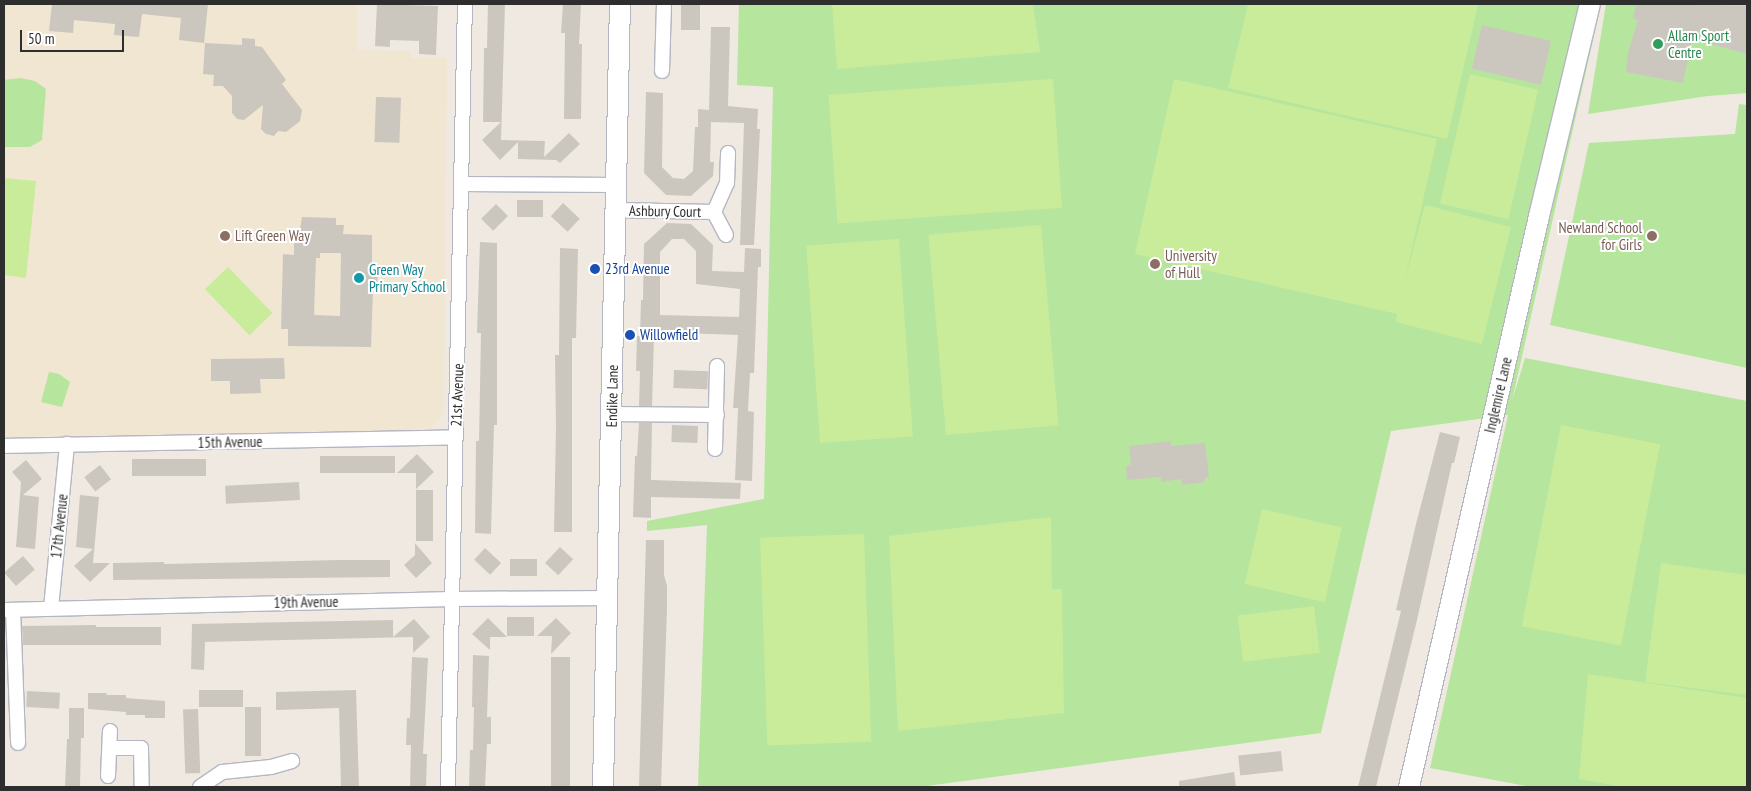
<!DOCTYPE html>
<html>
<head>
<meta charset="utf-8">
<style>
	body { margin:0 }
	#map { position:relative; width:1751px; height:791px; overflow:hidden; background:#efe9e1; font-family:"PT Sans Narrow",sans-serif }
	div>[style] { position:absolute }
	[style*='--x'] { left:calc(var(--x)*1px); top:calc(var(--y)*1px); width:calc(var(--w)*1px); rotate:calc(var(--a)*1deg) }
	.education>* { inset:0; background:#f0e6d1 }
	.green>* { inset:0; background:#b6e59e }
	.pitch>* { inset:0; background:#c9ec9a; transform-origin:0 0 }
	.building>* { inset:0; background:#cbc7bf; transform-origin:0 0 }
	.roads { filter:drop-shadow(1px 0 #b4b7c1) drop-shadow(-1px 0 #b4b7c1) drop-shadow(0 1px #b4b7c1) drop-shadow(0 -1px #b4b7c1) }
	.street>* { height:14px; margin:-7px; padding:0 7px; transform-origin:7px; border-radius:7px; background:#fff }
	.secondary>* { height:20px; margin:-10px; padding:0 10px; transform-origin:10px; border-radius:10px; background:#fff }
	.dots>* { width:14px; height:14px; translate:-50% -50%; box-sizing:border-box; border:2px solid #fff; border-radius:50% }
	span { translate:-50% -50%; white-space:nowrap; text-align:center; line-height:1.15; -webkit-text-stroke:4px #fff; paint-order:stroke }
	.leisure-label { font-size:15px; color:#27864d }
	.left { translate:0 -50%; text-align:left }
	.street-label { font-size:15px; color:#2e2e2e }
	.education-label { font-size:15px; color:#785e54 }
	.right { translate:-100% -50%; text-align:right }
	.culture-label { font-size:15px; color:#0d838f }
	.transit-label { font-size:15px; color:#164399 }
	.frame { position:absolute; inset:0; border:5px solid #2e2e2e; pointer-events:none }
	.scale { position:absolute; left:20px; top:30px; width:104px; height:22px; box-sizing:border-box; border:2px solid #2e2e2e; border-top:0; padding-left:6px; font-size:15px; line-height:18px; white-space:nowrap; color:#2e2e2e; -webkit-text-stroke:4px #fff; paint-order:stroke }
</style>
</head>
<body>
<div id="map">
	<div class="education">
		<div style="clip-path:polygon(4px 4px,357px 4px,357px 50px,411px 51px,411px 58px,447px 58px,444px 413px,430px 430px,4px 437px)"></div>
	</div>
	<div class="green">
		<div style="clip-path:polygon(739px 4px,1601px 4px,1512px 401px,1525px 358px,1747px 401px,1747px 787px,1531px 787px,1430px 768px,1508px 415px,1391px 431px,1321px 733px,919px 787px,698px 787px,707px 525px,647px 531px,647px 521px,764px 499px,773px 87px,737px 85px)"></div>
		<div style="clip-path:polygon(1606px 4px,1747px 4px,1747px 93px,1708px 96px,1588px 114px)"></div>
		<div style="clip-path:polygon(20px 78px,35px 81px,46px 89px,42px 140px,30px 147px,4px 147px,4px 80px)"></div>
		<div style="clip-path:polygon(1739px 104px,1747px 105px,1747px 368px,1550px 325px,1589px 143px,1735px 134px)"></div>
		<div style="clip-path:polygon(49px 372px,59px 374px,70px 382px,62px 407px,41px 402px)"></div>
	</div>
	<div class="pitch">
		<div style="clip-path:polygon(832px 4px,1033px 4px,1040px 52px,837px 69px)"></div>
		<div style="clip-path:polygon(1248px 4px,1478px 5px,1447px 139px,1228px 88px)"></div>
		<div style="left:1470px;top:74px;width:70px;height:133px;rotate:13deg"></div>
		<div style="left:1053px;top:79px;width:129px;height:225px;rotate:86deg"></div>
		<div style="clip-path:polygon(1174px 79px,1437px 139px,1404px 283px,1425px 205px,1511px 227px,1482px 344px,1396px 322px,1397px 314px,1135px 254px)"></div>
		<div style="clip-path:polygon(4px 178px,36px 181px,26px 278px,4px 275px)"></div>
		<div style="left:1041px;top:225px;width:201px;height:113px;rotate:85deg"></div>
		<div style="left:899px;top:239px;width:198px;height:93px;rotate:86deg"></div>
		<div style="left:228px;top:267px;width:64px;height:32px;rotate:46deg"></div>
		<div style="left:1561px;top:425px;width:101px;height:205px;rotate:11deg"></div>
		<div style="left:1262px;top:509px;width:82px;height:77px;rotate:13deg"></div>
		<div style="clip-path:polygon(1051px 517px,1052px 589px,1062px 589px,1064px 713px,898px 731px,889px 536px)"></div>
		<div style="left:864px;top:534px;width:208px;height:104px;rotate:88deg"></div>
		<div style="clip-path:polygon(1661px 563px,1747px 575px,1747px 695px,1645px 682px)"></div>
		<div style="left:1314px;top:606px;width:47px;height:77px;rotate:83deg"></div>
		<div style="clip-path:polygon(1588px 674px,1747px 698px,1747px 787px,1623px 787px,1579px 779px)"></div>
	</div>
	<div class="building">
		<div style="clip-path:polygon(52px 4px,208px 4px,204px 43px,179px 40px,181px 18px,142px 14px,139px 37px,114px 35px,115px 24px,74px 20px,73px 33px,49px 31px)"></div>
		<div style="clip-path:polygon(377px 4px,438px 6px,436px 55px,419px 54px,419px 41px,390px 40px,390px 47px,375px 46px)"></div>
		<div style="clip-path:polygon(488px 4px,505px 4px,501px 140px,545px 141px,544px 157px,569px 133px,580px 144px,560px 163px,556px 160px,518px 159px,518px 142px,500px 160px,482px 140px,501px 122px,483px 122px,484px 48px,487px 48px)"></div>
		<div style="clip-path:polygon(563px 4px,581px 4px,579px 44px,582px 44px,581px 119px,564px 119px,565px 33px,561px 33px)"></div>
		<div style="left:681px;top:4px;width:19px;height:26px"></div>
		<div style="clip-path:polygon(1636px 4px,1747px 6px,1747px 54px,1692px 39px,1683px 83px,1626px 72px,1628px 53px,1638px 20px,1633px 19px)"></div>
		<div style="left:1482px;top:25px;width:71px;height:45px;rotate:13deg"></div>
		<div style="clip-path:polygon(711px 27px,730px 27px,728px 106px,758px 109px,757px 129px,760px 129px,754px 245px,740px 245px,744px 123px,711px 122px,710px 162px,714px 162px,713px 176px,691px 196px,666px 195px,644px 173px,646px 92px,663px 93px,662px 167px,673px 178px,684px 179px,693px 171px,695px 127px,698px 127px,698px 109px,709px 110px)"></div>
		<div style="clip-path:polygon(242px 38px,255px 39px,255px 46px,262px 47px,286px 80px,282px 84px,302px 110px,300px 121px,286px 132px,278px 131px,274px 136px,266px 134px,261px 129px,263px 105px,244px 120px,237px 119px,232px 113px,232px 96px,223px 86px,213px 86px,214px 75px,203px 74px,205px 43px,242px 45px)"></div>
		<div style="left:376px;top:97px;width:25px;height:45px;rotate:2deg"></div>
		<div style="left:517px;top:200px;width:26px;height:17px"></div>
		<div style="left:563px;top:203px;width:23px;height:18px;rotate:43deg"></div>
		<div style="left:496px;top:204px;width:17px;height:21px;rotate:45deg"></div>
		<div style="clip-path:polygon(evenodd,302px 217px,336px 218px,336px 225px,344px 225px,343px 234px,372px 235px,372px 266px,378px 266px,377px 290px,373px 290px,371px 347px,288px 346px,288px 329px,281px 329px,283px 254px,294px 255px,294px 236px,299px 236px,302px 217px,320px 253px,341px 253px,340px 316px,314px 315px,316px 258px,320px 258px,320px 253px)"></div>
		<div style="clip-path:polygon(evenodd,667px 223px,691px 224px,713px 245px,712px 271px,744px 272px,745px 248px,761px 249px,761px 267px,758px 267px,754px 373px,750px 373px,748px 411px,754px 412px,752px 481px,735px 480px,738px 408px,733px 408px,738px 335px,656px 332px,656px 336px,654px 336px,652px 406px,639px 406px,640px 371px,636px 371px,637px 336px,640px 336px,641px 300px,643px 300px,644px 244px,667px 223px,672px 239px,684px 239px,696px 251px,696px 284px,740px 289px,739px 317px,660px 315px,660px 252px,672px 239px)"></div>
		<div style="clip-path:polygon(480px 242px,497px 243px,497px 425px,494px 425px,491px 534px,475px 533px,476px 441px,479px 441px,481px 333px,477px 333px)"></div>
		<div style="clip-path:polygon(560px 248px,578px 249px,576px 338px,572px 338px,572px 532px,554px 532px,556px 427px,555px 355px,559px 355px)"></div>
		<div style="clip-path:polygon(284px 358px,285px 379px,260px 379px,261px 393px,230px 394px,230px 381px,211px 381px,211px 359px)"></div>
		<div style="left:674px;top:370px;width:34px;height:18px;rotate:2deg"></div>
		<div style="clip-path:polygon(639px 423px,652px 423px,651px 480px,741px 483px,740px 499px,651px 497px,651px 518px,633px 517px,635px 456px,637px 456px)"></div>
		<div style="left:672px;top:425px;width:26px;height:17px;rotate:2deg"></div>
		<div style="clip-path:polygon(1440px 432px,1460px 437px,1454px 463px,1452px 463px,1417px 620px,1376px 787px,1358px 787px,1401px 611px,1396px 610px,1416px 524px)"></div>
		<div style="clip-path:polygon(1171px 441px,1171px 446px,1205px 443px,1209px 477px,1205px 477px,1205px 482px,1182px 485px,1181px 479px,1161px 482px,1161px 477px,1127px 480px,1126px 466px,1131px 465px,1129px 446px)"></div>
		<div style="clip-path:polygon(417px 454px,434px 472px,416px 489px,416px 473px,397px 473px)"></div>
		<div style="left:395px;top:456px;width:17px;height:75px;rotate:90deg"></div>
		<div style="left:206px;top:459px;width:17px;height:74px;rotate:90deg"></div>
		<div style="clip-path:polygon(26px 460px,42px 479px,23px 495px,39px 497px,35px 549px,16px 547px,21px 482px,12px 472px)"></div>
		<div style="left:100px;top:465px;width:18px;height:20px;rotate:52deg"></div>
		<div style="left:299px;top:482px;width:18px;height:74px;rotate:87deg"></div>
		<div style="left:416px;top:490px;width:17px;height:51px"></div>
		<div style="clip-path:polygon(80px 495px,99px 497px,93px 563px,110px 563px,90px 582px,74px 566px,93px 549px,76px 547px)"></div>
		<div style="clip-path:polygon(646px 540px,664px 540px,664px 575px,667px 586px,667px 608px,661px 787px,639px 787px)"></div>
		<div style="clip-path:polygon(415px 543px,432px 563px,416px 578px,404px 565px,415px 555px)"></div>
		<div style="left:560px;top:547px;width:18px;height:22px;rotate:43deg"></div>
		<div style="left:485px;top:548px;width:22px;height:16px;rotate:43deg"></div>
		<div style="left:23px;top:556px;width:18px;height:25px;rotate:49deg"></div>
		<div style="left:510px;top:559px;width:27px;height:17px"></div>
		<div style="clip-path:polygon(339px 560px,390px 560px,390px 577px,113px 580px,113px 563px,164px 562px,164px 564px)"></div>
		<div style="left:534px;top:617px;width:19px;height:27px;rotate:90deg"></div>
		<div style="clip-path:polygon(488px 618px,507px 637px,490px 637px,490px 650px,472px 634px)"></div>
		<div style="clip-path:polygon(556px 618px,571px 633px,551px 654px,552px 636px,537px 636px)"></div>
		<div style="clip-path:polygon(414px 619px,430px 637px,413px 653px,413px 637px,205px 642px,204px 670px,191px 669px,192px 624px,393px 620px,393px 637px)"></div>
		<div style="clip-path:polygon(96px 625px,96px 627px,161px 627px,161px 645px,23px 645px,22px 626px)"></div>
		<div style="clip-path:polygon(473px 655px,489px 656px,487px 717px,491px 717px,491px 744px,487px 744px,485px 787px,469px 787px,470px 750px,473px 750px,474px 707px,472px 707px)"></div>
		<div style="clip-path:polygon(412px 657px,428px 658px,423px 754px,427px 754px,426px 787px,410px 787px,411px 745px,406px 745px,407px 718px,410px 718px)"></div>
		<div style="left:551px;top:657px;width:19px;height:130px"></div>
		<div style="left:243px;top:690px;width:17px;height:44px;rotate:90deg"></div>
		<div style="clip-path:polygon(356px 690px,359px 787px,341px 787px,339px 708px,276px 710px,276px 692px)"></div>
		<div style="left:27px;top:691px;width:33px;height:16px;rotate:3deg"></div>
		<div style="clip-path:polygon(88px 693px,107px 693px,106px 695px,126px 695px,126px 698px,165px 701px,165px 718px,145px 718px,145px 715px,126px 715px,126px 712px,88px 709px)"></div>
		<div style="left:245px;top:707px;width:16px;height:49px"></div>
		<div style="clip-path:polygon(69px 708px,84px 708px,84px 738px,81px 738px,80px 787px,65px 787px,67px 739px,69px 739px)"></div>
		<div style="left:198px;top:709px;width:64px;height:15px;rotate:88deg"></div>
		<div style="left:1281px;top:751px;width:20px;height:43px;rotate:84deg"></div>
		<div style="clip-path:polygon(1234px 772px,1236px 787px,1179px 787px,1179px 781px)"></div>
	</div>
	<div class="roads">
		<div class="street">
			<div style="--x:662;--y:71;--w:67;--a:-88.3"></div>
			<div style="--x:462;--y:184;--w:154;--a:0.4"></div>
			<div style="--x:616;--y:210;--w:98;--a:1.2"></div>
			<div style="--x:726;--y:235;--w:26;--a:-118"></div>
			<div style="--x:714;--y:212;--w:32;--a:-66"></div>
			<div style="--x:727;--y:183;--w:30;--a:-88"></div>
			<div style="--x:612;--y:414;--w:105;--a:0.5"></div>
			<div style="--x:4;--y:446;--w:452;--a:-1.1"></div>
			<div style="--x:715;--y:449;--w:83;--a:-88.6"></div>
			<div style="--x:51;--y:608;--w:165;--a:-84.4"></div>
			<div style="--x:4;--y:610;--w:449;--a:-1.4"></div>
			<div style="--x:453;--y:599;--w:156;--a:-0.4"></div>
			<div style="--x:13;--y:610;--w:133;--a:87.8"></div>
			<div style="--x:110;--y:748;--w:31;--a:0"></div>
			<div style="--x:141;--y:748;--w:39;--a:89"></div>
			<div style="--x:108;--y:776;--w:45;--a:-87.5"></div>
			<div style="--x:200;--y:787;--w:27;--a:-34"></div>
			<div style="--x:222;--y:772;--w:49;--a:-5.8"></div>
			<div style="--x:271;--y:767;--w:22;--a:-16"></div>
			<div style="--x:448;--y:787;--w:783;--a:-88.76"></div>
		</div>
		<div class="secondary">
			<div style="--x:603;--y:787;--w:783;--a:-88.76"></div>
			<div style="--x:1409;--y:787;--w:586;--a:-77.17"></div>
			<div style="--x:1539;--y:216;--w:218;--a:-76.5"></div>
		</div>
	</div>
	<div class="dots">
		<div style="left:1658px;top:44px;background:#2e9e5b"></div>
		<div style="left:225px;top:236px;background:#8d6e63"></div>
		<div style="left:1652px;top:236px;background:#8d6e63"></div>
		<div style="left:1155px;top:264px;background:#8d6e63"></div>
		<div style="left:595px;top:269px;background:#1a4fb4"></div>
		<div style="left:359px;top:278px;background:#0f9aa8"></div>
		<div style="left:630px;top:335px;background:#1a4fb4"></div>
	</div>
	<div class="leisure-label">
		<span class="left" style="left:1668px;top:44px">Allam Sport<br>Centre</span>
	</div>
	<div class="street-label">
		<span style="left:665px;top:211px;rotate:1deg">Ashbury Court</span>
		<span style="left:457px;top:395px;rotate:-88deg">21st Avenue</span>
		<span style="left:1498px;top:395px;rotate:-77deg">Inglemire Lane</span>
		<span style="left:612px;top:396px;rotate:-89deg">Endike Lane</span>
		<span style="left:230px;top:442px;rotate:-1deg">15th Avenue</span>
		<span style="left:59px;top:526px;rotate:-84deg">17th Avenue</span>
		<span style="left:306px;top:602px;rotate:-1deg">19th Avenue</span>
	</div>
	<div class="education-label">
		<span class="right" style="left:1642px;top:236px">Newland School<br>for Girls</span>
		<span class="left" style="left:235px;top:236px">Lift Green Way</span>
		<span class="left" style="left:1165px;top:264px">University<br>of Hull</span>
	</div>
	<div class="culture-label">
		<span class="left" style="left:369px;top:278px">Green Way<br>Primary School</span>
	</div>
	<div class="transit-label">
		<span class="left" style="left:605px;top:269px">23rd Avenue</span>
		<span class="left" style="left:640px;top:335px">Willowfield</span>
	</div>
	<div class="frame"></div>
	<div class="scale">50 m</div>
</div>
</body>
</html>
